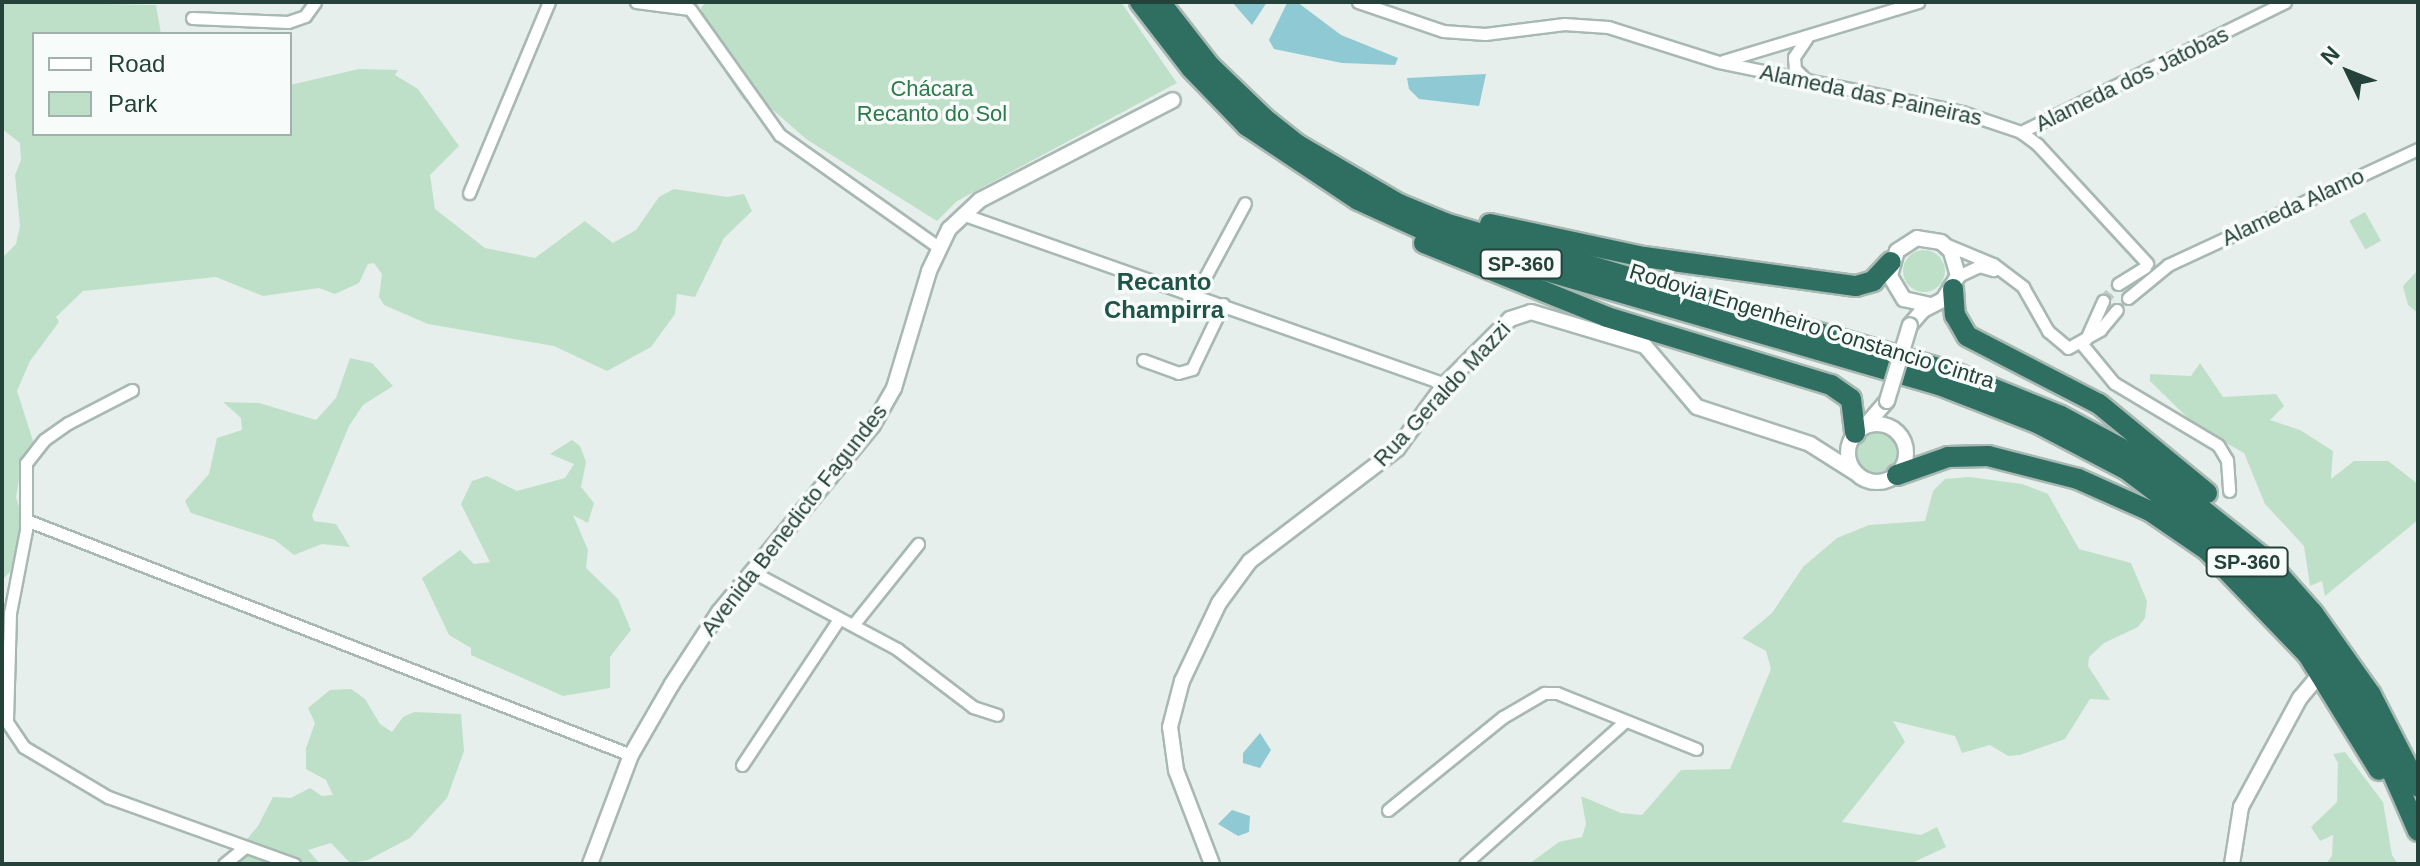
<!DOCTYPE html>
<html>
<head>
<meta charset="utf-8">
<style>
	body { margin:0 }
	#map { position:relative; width:2420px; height:866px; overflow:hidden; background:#e6efeb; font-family:Helvetica,sans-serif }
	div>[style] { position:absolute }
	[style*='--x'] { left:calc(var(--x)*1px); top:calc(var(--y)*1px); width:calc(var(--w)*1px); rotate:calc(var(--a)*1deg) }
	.green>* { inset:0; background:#bfe0c8; transform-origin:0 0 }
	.round { border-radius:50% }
	.water>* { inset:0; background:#8ec9d4 }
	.minor-tunnel>* { height:11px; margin-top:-5.5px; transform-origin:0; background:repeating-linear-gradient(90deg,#bfccc8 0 11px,transparent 0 16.5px) }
	.roads { filter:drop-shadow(2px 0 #a8b8b2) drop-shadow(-2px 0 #a8b8b2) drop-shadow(0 2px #a8b8b2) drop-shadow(0 -2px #a8b8b2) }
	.minor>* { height:11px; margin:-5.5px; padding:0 5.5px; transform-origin:5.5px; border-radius:5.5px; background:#fff }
	.tertiary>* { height:14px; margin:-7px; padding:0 7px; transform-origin:7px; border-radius:7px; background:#fff }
	.tertiary>.ring { margin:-7px; padding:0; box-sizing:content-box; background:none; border:14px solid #fff; border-radius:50% }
	.motorway>* { height:20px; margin:-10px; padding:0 10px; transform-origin:10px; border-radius:10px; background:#2f6f62 }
	.bridges { filter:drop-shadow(2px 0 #a8b8b2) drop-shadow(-2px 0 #a8b8b2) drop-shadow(0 2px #a8b8b2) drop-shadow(0 -2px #a8b8b2) }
	.tertiary-bridge>* { height:14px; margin:-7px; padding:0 7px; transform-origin:7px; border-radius:7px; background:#fff }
	span { translate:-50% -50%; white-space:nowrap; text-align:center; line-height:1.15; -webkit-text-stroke:7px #f7fbf9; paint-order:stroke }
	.shield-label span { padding:2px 6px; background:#f7fbf9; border:2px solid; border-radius:6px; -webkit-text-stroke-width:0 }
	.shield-label { font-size:20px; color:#24423a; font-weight:700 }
	.street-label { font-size:22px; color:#24423a }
	.park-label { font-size:22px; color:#2d7a4b }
	.neighbourhood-label { font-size:24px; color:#1f5548; font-weight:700 }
	.frame { position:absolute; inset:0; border:4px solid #24423a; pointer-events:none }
	.legend { position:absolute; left:32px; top:32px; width:260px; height:104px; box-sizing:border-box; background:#f7fbf9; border:2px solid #a3b1ad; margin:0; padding:10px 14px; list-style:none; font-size:24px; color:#24423a }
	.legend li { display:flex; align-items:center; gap:16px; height:40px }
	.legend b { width:40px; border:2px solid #a3b1ad }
	.north { position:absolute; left:2308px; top:32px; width:80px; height:80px; -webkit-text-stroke:6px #f7fbf9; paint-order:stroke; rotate:313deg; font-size:22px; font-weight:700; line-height:32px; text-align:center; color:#24423a }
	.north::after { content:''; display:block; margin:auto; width:28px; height:36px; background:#24423a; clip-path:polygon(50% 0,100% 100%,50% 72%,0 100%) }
</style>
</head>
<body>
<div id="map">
	<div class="green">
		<div style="clip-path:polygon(2px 2px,156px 5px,161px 34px,34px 34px,34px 134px,290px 134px,290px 85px,359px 69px,398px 70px,395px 75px,418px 89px,459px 146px,430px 175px,435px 209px,485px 248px,535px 258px,585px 221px,613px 243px,636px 230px,659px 197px,674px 189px,727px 197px,744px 194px,752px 211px,724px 238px,695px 297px,677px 294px,675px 314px,651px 347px,607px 371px,554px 346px,428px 324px,384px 305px,379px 297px,382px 274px,374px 263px,368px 264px,359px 283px,335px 294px,319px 288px,263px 296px,216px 277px,83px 291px,56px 317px,59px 322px,30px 361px,17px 391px,36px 450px,20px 474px,16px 497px,23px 520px,15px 567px,2px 580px,2px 258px,16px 244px,20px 226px,15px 175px,21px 160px,20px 143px,2px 129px)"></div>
		<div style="clip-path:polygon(706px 2px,1121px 2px,1177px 83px,957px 201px,937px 221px,806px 139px,773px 110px,760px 112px,743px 99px,706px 44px,701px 8px)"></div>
		<div style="left:2365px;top:212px;width:33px;height:18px;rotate:61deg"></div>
		<div class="round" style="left:1903px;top:250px;width:42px;height:42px"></div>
		<div style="clip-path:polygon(2418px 270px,2418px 313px,2408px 305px,2403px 286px)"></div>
		<div style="clip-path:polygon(350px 358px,372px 363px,393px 386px,363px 405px,349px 426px,312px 515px,314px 521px,336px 524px,350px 547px,322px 544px,294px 555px,275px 540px,191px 513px,185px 501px,209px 474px,217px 438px,242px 430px,241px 418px,223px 402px,259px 403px,316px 420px,336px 398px)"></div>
		<div style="clip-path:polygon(2200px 363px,2223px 397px,2276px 394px,2284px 406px,2270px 420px,2300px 430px,2333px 451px,2331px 479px,2354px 461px,2388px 461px,2418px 484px,2418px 520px,2325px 596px,2322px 581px,2310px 586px,2304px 546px,2265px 504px,2244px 453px,2197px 427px,2150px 381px,2150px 374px,2191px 376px)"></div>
		<div class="round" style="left:1853px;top:431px;width:44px;height:44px"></div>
		<div style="clip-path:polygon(572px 440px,580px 446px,586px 462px,581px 487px,594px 503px,588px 523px,573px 515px,588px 550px,586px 568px,618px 599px,631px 630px,610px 657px,610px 688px,563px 696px,471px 655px,471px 648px,449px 635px,422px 578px,460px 550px,474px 564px,490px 562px,461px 504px,472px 481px,487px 476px,517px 491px,565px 478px,574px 464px,550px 454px)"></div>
		<div style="clip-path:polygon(1969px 477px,2022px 484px,2048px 494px,2079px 549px,2131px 563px,2147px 601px,2145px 618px,2138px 627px,2104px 643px,2089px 657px,2088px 666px,2110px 700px,2090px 699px,2065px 739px,2020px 755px,2008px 756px,1990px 745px,1962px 753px,1955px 736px,1893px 721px,1905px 742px,1842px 822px,1921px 835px,1937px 827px,1946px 847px,1910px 864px,1529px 864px,1559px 842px,1582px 837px,1586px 824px,1581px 796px,1621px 813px,1642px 815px,1681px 770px,1730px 769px,1771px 669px,1766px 651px,1742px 638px,1772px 613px,1803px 567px,1837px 538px,1869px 525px,1925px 521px,1933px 491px,1945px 479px)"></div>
		<div style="clip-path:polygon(351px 689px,365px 699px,380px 724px,392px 732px,403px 717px,414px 712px,461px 714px,464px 751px,447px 798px,410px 838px,368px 860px,350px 863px,331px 843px,308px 850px,320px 864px,226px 864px,258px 826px,273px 797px,291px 798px,310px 788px,322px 796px,333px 795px,326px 780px,306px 769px,306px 748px,315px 723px,308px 708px,330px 690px)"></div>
		<div style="clip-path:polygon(2345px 752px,2383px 802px,2392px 855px,2398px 864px,2326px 864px,2332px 856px,2333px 835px,2320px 841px,2311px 827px,2337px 802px,2338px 763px,2333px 754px)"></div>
	</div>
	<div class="water">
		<div style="clip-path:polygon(1232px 2px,1267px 2px,1252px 25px)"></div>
		<div style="clip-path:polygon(1297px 2px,1341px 35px,1398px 58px,1395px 65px,1342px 63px,1274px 49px,1269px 40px,1287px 3px)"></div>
		<div style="clip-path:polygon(1486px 74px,1479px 106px,1419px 99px,1409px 89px,1407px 78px)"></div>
		<div style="clip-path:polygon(1260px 733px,1271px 750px,1260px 768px,1243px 763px,1243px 753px)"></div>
		<div style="clip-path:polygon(1232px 810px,1250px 816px,1249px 832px,1238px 836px,1218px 824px)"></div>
	</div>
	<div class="minor-tunnel">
		<div style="--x:2103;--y:301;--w:23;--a:-49"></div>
	</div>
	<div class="roads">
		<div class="minor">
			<div style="--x:636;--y:2;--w:54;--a:7.4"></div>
			<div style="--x:690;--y:9;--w:155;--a:54.5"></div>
			<div style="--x:780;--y:135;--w:194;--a:35.3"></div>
			<div style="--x:1358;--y:2;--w:90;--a:18.8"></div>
			<div style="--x:1443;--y:31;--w:42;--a:4.1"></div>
			<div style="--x:1485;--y:34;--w:80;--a:-7.2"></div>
			<div style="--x:1564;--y:24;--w:44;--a:3.9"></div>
			<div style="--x:1608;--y:27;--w:116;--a:17.5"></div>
			<div style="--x:1719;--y:62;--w:248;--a:11.6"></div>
			<div style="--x:1962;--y:112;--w:62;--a:18.7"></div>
			<div style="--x:2021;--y:132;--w:21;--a:37"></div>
			<div style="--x:2038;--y:145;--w:161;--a:47.3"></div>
			<div style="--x:192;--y:18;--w:96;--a:2.4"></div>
			<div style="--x:288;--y:22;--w:18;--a:-19"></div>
			<div style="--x:305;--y:16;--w:17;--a:-54"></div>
			<div style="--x:1723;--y:61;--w:204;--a:-16.8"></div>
			<div style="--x:1806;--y:80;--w:16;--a:-135"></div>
			<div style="--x:1795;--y:69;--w:12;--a:-95"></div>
			<div style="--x:1794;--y:57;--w:22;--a:-56"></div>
			<div style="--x:2021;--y:132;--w:294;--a:-26.2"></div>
			<div style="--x:469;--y:193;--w:207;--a:-67.3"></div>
			<div style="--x:962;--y:214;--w:512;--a:19.39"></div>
			<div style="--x:1945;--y:244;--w:52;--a:22.6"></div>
			<div style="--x:1993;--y:264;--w:38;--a:37"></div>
			<div style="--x:2023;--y:287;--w:51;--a:60.4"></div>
			<div style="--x:2048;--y:331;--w:26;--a:40"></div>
			<div style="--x:2068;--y:348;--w:37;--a:-29"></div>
			<div style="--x:2100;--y:330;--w:26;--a:-50"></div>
			<div style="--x:1958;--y:276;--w:23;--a:-25"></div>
			<div style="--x:1979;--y:266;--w:15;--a:16"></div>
			<div style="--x:2118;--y:284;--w:32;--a:-32"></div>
			<div style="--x:1196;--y:294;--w:103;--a:-61.7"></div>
			<div style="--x:2128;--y:298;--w:52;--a:-39.5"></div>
			<div style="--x:2168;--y:265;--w:276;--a:-24.9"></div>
			<div style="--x:2086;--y:339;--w:42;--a:-65.9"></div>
			<div style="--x:2081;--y:343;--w:52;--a:50.5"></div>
			<div style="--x:2114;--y:383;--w:121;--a:30.8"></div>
			<div style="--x:2218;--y:445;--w:17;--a:59"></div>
			<div style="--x:2227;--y:460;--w:31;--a:86"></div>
			<div style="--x:1143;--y:360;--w:37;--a:20"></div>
			<div style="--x:1178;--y:373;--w:15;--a:-16"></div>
			<div style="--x:1192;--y:369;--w:72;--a:-64.5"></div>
			<div style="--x:132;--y:390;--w:72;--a:152.7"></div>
			<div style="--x:68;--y:423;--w:29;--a:145"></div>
			<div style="--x:44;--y:440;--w:29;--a:128"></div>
			<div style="--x:26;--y:463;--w:67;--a:90"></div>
			<div style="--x:26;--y:530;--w:85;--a:100.9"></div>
			<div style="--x:10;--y:613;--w:109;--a:91.6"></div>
			<div style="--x:7;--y:722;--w:30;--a:56"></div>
			<div style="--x:24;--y:747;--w:98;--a:30.8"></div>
			<div style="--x:108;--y:797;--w:198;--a:19.8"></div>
			<div style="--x:26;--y:520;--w:649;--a:21.23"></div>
			<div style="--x:751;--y:571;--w:166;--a:28.1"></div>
			<div style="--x:897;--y:649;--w:96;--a:37.3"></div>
			<div style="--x:973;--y:707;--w:25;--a:18"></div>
			<div style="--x:853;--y:625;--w:104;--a:-51.3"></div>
			<div style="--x:742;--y:765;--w:175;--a:-56.4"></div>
			<div style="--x:1388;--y:810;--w:148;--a:-39"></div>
			<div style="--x:1503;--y:717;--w:48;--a:-30.3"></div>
			<div style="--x:1544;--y:693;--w:13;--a:0"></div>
			<div style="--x:1557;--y:693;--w:150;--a:21.9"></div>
			<div style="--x:224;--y:864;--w:26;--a:-39"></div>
			<div style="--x:1465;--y:864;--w:212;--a:-41.7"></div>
		</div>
		<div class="tertiary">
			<div style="--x:1910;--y:325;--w:20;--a:-49"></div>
			<div style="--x:1923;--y:310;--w:22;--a:-27"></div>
			<div style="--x:1943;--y:300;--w:28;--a:-58"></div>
			<div style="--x:1958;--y:276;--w:26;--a:-106"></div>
			<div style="--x:1951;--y:251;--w:13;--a:-138"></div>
			<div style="--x:1941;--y:242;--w:24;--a:-171"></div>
			<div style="--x:1917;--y:238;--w:24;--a:147"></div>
			<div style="--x:1897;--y:251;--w:26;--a:106"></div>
			<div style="--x:1890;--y:276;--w:27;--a:59"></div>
			<div style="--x:1904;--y:299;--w:27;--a:13"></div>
			<div class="ring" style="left:1848px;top:424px;width:44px;height:44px"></div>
			<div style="--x:1866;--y:425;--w:32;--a:-49"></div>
			<div style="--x:590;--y:864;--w:116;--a:-69.4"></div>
			<div style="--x:631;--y:755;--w:82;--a:-60"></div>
			<div style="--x:672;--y:684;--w:86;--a:-56.9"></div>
			<div style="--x:719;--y:612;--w:242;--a:-50.5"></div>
			<div style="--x:873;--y:425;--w:43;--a:-60.4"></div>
			<div style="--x:894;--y:388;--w:122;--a:-73.3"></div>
			<div style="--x:929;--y:271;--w:47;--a:-64.5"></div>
			<div style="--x:949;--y:229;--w:42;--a:-43.1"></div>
			<div style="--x:980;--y:200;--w:217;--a:-27.4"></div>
			<div style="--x:1212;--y:864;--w:101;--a:-111"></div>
			<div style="--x:1176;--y:770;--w:43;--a:-97.9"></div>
			<div style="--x:1170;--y:727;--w:48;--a:-75.4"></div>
			<div style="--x:1182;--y:681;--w:86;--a:-64.6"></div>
			<div style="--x:1219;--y:603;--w:52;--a:-53.6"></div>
			<div style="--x:1250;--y:561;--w:185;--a:-37.3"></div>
			<div style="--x:1397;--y:449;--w:81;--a:-53.6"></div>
			<div style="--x:1445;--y:384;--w:92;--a:-45"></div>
			<div style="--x:1510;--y:319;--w:22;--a:-18"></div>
			<div style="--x:1531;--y:312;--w:119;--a:16.6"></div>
			<div style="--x:1645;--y:346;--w:80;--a:49.6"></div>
			<div style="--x:1697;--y:407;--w:119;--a:18.1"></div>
			<div style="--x:1810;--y:444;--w:52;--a:32.5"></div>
			<div style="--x:2232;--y:864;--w:58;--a:-81"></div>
			<div style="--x:2241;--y:807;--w:124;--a:-61.6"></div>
			<div style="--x:2300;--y:698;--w:33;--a:-50"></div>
		</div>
		<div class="motorway">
			<div style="--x:1140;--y:2;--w:83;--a:52.3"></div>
			<div style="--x:1191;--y:68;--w:81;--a:46"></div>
			<div style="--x:1247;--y:126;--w:133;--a:33.7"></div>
			<div style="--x:1358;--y:200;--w:87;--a:24.5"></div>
			<div style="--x:1437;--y:236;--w:72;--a:18.7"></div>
			<div style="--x:1505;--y:259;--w:452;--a:16.2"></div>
			<div style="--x:1939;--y:385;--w:105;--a:21.2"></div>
			<div style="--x:2037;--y:423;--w:102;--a:27.6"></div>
			<div style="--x:2127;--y:470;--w:138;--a:37"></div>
			<div style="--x:2237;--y:553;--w:87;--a:48.3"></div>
			<div style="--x:2295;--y:618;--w:140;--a:55.2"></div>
			<div style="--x:2375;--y:733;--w:107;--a:66.3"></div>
			<div style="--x:1160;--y:2;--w:81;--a:52"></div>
			<div style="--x:1210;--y:66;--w:75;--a:43.9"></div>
			<div style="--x:1264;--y:118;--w:43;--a:38.5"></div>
			<div style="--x:1298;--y:145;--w:117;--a:30.3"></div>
			<div style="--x:1399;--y:204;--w:50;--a:22.4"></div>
			<div style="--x:1445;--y:223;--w:532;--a:16.39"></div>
			<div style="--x:1955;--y:373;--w:114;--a:22.1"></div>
			<div style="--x:2061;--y:416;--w:81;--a:28.2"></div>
			<div style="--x:2132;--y:454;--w:169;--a:38.3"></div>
			<div style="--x:2265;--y:559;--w:72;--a:48.4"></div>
			<div style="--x:2313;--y:613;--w:100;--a:54.7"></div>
			<div style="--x:2371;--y:695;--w:103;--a:62.9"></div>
			<div style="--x:1490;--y:224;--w:157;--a:12.1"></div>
			<div style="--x:1644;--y:257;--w:214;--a:7.8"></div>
			<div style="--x:1856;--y:286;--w:18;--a:-16"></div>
			<div style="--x:1873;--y:281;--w:26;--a:-47"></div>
			<div style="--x:1424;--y:243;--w:197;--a:22"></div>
			<div style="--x:1607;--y:317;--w:234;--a:16.9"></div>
			<div style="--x:1831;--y:385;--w:24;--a:35"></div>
			<div style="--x:1851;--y:399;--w:34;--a:83"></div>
			<div style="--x:1953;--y:289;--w:26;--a:86"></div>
			<div style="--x:1955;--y:315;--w:24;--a:60"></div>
			<div style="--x:1967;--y:336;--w:148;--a:27.3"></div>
			<div style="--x:2099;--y:404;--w:140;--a:39.5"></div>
			<div style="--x:1897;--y:475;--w:54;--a:-19.4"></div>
			<div style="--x:1948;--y:457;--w:40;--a:-1.4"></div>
			<div style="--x:1988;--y:456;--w:93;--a:14.3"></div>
			<div style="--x:2078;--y:479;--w:79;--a:24"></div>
			<div style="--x:2150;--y:511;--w:69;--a:34.4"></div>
			<div style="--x:2207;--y:550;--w:146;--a:46.1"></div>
			<div style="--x:2308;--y:655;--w:135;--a:58.3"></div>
		</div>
	</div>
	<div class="bridges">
		<div class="tertiary-bridge">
			<div style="--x:1887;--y:401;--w:79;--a:-73.2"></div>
		</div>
	</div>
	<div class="shield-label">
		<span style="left:1521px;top:264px">SP-360</span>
		<span style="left:2247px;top:562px">SP-360</span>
	</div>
	<div class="street-label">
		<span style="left:2132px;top:79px;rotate:-26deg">Alameda dos Jatobas</span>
		<span style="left:1871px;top:95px;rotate:12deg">Alameda das Paineiras</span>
		<span style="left:2293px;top:207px;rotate:-25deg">Alameda Alamo</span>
		<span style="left:1812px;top:326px;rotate:17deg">Rodovia Engenheiro Constancio Cintra</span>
		<span style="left:1442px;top:394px;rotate:-47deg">Rua Geraldo Mazzi</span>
		<span style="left:794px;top:520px;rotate:-52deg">Avenida Benedicto Fagundes</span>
	</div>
	<div class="park-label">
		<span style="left:932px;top:101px">Chácara<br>Recanto do Sol</span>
	</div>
	<div class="neighbourhood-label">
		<span style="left:1164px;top:296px">Recanto<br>Champirra</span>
	</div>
	<div class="frame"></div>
	<ul class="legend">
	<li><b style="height:10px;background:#fff"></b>Road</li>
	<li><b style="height:22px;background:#bfe0c8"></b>Park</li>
	</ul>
	<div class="north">N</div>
</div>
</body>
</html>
